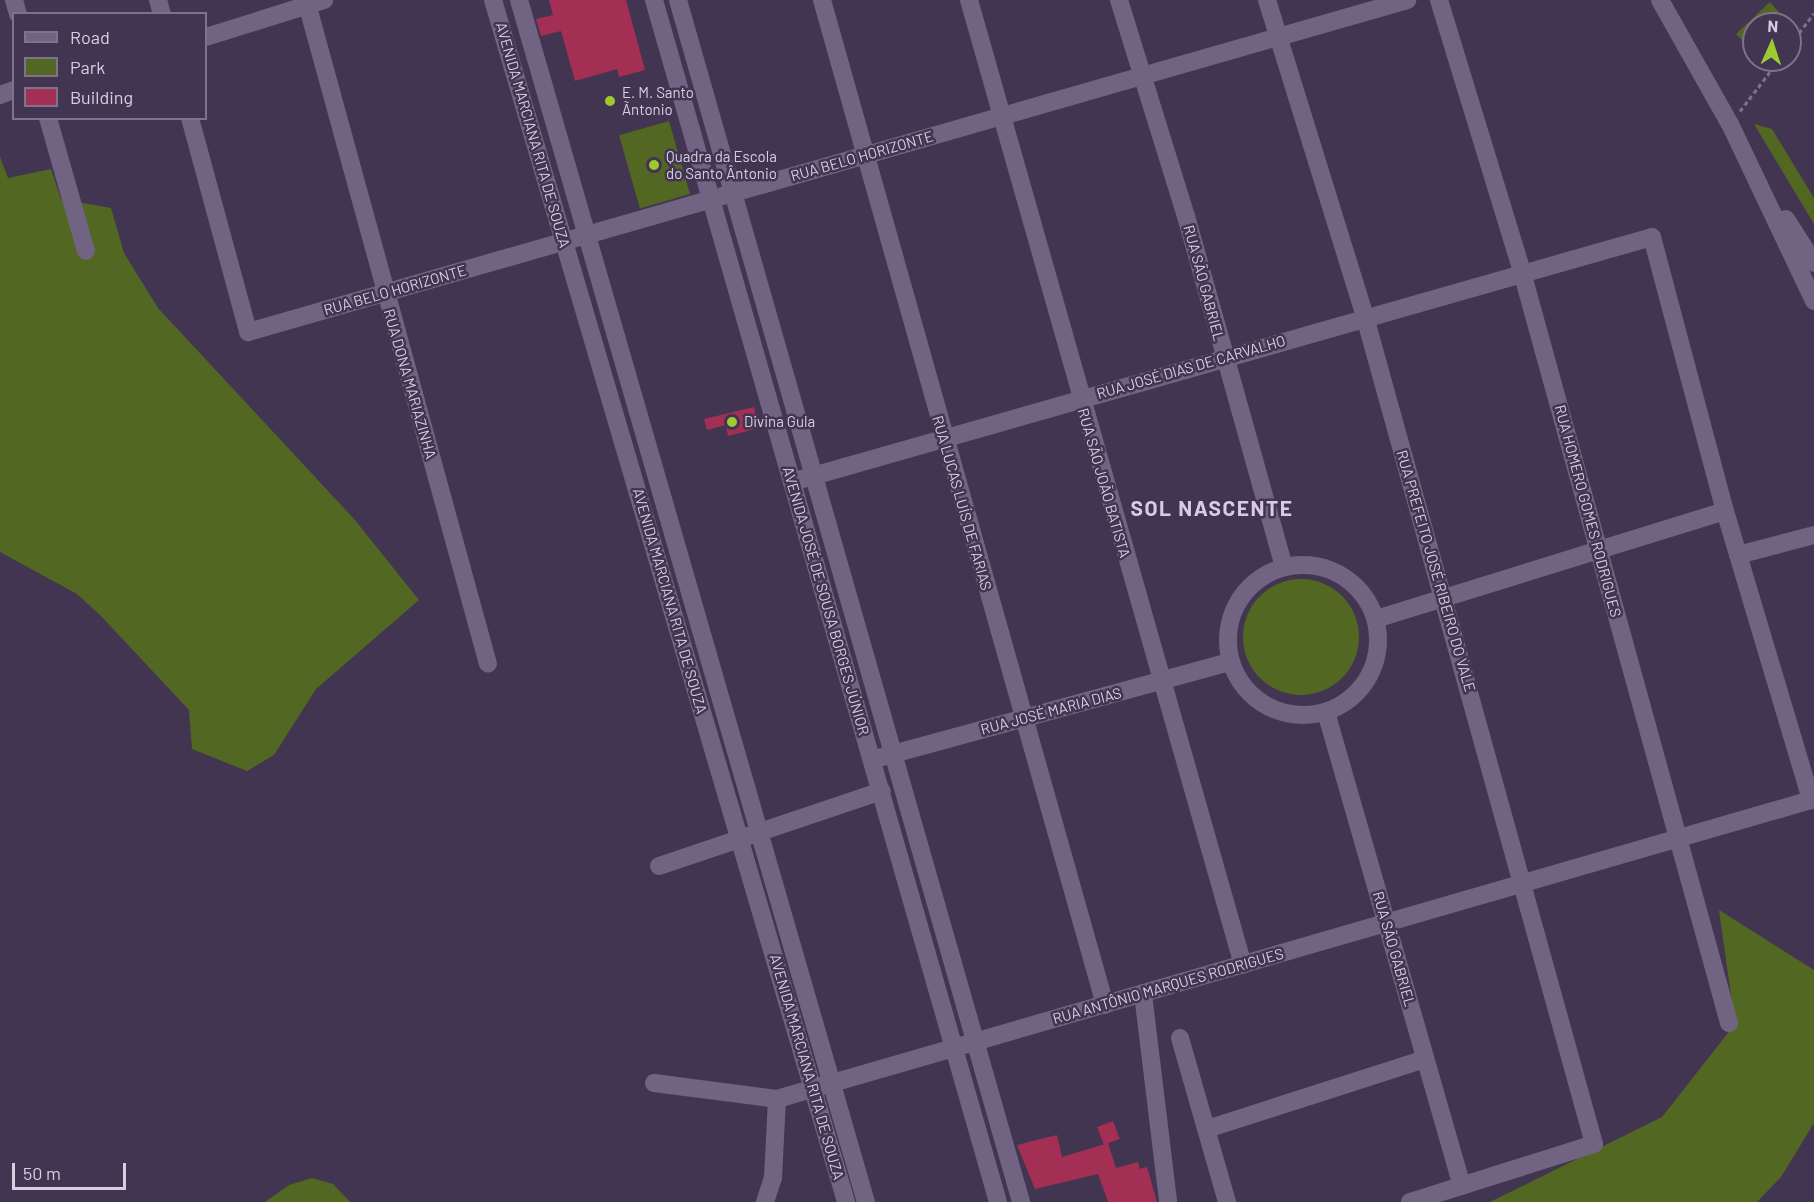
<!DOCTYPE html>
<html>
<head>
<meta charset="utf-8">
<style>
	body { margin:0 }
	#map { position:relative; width:1814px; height:1202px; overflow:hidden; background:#423551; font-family:Barlow,sans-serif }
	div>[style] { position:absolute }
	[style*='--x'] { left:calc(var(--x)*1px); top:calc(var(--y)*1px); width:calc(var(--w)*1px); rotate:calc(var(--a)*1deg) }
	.green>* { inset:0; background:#516722; transform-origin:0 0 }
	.round { border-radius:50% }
	.building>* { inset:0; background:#a32f54; transform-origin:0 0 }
	.path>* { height:3px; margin-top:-1.5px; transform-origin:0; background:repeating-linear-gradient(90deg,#7c7189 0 4.5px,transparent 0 7.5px) }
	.minor>* { height:18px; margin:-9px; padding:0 9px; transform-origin:9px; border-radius:9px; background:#716382 }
	.minor>.ring { margin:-9px; padding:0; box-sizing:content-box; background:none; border:18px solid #716382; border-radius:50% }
	.dots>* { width:16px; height:16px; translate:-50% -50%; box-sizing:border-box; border:3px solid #423551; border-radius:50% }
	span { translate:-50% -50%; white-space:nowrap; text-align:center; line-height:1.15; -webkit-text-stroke:5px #423551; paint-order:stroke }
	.poi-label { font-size:15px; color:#d7cfe1 }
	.left { translate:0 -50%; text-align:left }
	.street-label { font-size:15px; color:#d7cfe1 }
	.district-label { font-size:21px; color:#d9caec; font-weight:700; letter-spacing:1.5px }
	.legend { position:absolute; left:12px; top:12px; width:195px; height:108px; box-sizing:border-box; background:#423551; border:2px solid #7e738b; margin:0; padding:8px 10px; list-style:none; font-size:18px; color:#d7cfe1 }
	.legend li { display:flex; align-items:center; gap:12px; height:30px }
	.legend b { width:30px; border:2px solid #7e738b }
	.north { position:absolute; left:1742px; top:12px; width:60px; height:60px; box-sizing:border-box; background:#423551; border:2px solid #7e738b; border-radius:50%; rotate:3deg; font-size:16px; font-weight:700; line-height:24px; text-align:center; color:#d7cfe1 }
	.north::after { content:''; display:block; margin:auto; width:21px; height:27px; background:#9dca31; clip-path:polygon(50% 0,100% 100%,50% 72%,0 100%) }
	.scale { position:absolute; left:12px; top:1163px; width:114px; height:27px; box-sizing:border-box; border:3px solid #d7cfe1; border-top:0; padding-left:8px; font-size:18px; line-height:21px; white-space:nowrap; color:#d7cfe1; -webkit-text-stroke:4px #423551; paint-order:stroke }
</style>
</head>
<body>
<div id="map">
	<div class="green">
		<div style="clip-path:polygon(1770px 2px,1786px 20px,1782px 24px,1754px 24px,1753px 51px,1736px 34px)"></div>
		<div style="left:669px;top:121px;width:76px;height:52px;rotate:74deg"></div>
		<div style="clip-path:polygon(1754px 124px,1772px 129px,1814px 198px,1814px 224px)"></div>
		<div style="clip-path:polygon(0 157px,8px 178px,51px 169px,61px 199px,111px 208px,124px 253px,158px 308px,355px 520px,419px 600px,316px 689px,274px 755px,247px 771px,192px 749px,189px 710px,100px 615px,77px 594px,0 552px)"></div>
		<div class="round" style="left:1243px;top:579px;width:116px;height:116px"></div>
		<div style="clip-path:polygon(1719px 910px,1814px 970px,1814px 1123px,1781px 1177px,1757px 1202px,1490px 1202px,1662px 1117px,1735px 1024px)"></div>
		<div style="clip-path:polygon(312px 1178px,333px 1184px,350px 1202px,265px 1202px,289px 1185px)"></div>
	</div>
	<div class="building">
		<div style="clip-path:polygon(549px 0,626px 0,645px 70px,619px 77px,617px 69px,575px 81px,561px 31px,541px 36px,536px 19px,553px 15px)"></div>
		<div style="clip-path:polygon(754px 407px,759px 428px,728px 436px,726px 425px,707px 430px,704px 419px)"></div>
		<div style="left:1113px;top:1121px;width:19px;height:17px;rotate:69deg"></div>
		<div style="clip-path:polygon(1057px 1135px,1062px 1157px,1108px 1143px,1116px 1168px,1138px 1162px,1140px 1169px,1147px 1167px,1157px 1202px,1108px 1202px,1098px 1174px,1035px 1189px,1017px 1145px)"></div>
	</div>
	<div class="path">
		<div style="--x:1790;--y:45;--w:40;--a:-53"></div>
		<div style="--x:1740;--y:111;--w:64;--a:-52.6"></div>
	</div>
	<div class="minor">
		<div style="--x:14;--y:0;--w:15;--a:74"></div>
		<div style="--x:158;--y:0;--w:15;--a:74"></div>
		<div style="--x:306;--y:0;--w:688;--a:74.67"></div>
		<div style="--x:493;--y:0;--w:1253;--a:73.63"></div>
		<div style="--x:519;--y:0;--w:1251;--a:73.9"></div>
		<div style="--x:654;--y:0;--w:1250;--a:74.03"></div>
		<div style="--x:678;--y:0;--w:1250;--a:74.07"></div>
		<div style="--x:822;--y:0;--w:1044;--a:74.27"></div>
		<div style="--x:969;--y:0;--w:1003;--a:74.15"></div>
		<div style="--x:1119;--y:0;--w:226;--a:72.8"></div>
		<div style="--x:1186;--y:216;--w:364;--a:74.4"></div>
		<div style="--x:1267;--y:0;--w:332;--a:72.8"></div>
		<div style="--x:1365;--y:317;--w:858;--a:74.52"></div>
		<div style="--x:1594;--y:1144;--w:193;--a:162.5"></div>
		<div style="--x:1439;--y:0;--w:284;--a:73"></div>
		<div style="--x:1522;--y:272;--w:779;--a:74.59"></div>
		<div style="--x:1660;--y:0;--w:142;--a:60.6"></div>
		<div style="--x:1730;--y:124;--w:196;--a:64.6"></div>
		<div style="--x:206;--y:37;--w:124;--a:-17.4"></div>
		<div style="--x:0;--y:95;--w:15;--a:-20"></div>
		<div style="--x:48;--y:118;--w:138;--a:74.1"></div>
		<div style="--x:190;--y:118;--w:222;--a:74.8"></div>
		<div style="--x:248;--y:332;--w:1206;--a:-15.98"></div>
		<div style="--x:1786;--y:219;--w:52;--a:57.5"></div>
		<div style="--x:792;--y:482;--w:894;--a:-15.9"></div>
		<div style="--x:1652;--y:237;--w:284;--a:75.1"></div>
		<div style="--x:1725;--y:511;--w:302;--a:73.4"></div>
		<div style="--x:1738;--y:555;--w:79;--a:-14.7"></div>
		<div class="ring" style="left:1228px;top:565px;width:132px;height:132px"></div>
		<div style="--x:1376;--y:619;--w:365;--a:-17.2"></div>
		<div style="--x:1326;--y:712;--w:493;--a:74"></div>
		<div style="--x:882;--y:757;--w:361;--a:-15.3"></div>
		<div style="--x:659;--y:866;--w:235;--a:-18.6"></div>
		<div style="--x:1143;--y:994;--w:209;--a:83.1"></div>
		<div style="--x:1180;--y:1038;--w:171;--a:74"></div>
		<div style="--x:654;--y:1083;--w:124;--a:7.4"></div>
		<div style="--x:777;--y:1099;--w:1080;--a:-16.13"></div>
		<div style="--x:1207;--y:1129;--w:229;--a:-17.8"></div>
		<div style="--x:765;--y:1202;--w:25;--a:-72"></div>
		<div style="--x:773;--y:1178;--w:79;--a:-87.1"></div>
	</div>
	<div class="dots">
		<div style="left:610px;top:101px;background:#9dca31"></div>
		<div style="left:654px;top:165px;background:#9dca31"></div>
		<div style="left:732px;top:422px;background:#9dca31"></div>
	</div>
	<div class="poi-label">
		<span class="left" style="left:622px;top:101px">E. M. Santo<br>Ãntonio</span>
		<span class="left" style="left:666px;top:165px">Quadra da Escola<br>do Santo Ântonio</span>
		<span class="left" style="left:744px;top:422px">Divina Gula</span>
	</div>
	<div class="street-label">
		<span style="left:533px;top:135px;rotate:74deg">AVENIDA MARCIANA RITA DE SOUZA</span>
		<span style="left:862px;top:156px;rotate:-16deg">RUA BELO HORIZONTE</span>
		<span style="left:1204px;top:283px;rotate:75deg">RUA SÃO GABRIEL</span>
		<span style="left:395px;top:290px;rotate:-16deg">RUA BELO HORIZONTE</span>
		<span style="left:1191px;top:367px;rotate:-16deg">RUA JOSÉ DIAS DE CARVALHO</span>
		<span style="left:410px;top:384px;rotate:74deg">RUA DONA MARIAZINHA</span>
		<span style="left:1104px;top:483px;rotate:74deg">RUA SÃO JOÃO BATISTA</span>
		<span style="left:962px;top:503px;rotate:74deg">RUA LUCAS LUÍS DE FARIAS</span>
		<span style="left:1588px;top:511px;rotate:75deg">RUA HOMERO GOMES RODRIGUES</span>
		<span style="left:1436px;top:571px;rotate:74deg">RUA PREFEITO JOSÉ RIBEIRO DO VALE</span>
		<span style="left:670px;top:601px;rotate:74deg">AVENIDA MARCIANA RITA DE SOUZA</span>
		<span style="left:826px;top:601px;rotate:74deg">AVENIDA JOSÉ DE SOUSA BORGES JÚNIOR</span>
		<span style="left:1051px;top:711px;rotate:-15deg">RUA JOSÉ MARIA DIAS</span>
		<span style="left:1394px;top:949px;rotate:74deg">RUA SÃO GABRIEL</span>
		<span style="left:1168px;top:986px;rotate:-16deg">RUA ANTÔNIO MARQUES RODRIGUES</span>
		<span style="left:807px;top:1067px;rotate:74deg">AVENIDA MARCIANA RITA DE SOUZA</span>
	</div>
	<div class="district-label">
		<span style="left:1212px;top:508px">SOL NASCENTE</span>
	</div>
	<ul class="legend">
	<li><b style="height:8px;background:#716382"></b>Road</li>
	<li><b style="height:16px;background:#516722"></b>Park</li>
	<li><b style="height:16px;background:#a32f54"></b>Building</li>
	</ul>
	<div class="north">N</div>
	<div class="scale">50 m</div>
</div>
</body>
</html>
